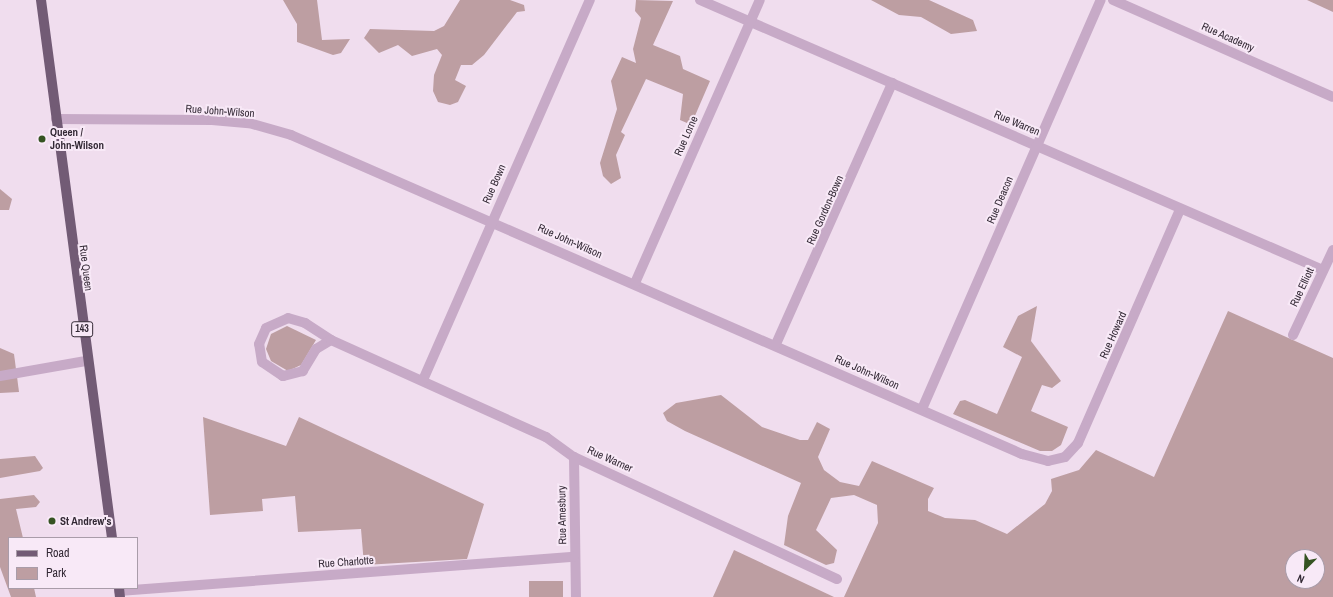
<!DOCTYPE html>
<html>
<head>
<meta charset="utf-8">
<style>
	body { margin:0 }
	#map { position:relative; width:1333px; height:597px; overflow:hidden; background:#f0ddee; font-family:"Archivo Narrow",sans-serif }
	div>[style] { position:absolute }
	[style*='--x'] { left:calc(var(--x)*1px); top:calc(var(--y)*1px); width:calc(var(--w)*1px); rotate:calc(var(--a)*1deg) }
	.green>* { inset:0; background:#bd9ea2; transform-origin:0 0 }
	.minor>* { height:10px; margin:-5px; padding:0 5px; transform-origin:5px; border-radius:5px; background:#c7aac7 }
	.major>* { height:10px; margin:-5px; padding:0 5px; transform-origin:5px; border-radius:5px; background:#725b75 }
	.dots>* { width:11px; height:11px; translate:-50% -50%; box-sizing:border-box; border:2px solid #f8e9f7; border-radius:50% }
	span { translate:-50% -50%; white-space:nowrap; text-align:center; line-height:1.15; -webkit-text-stroke:4px #f8e9f7; paint-order:stroke }
	.shield-label span { padding:1px 3px; background:#f8e9f7; border:1px solid; border-radius:3px; -webkit-text-stroke-width:0 }
	.shield-label { font-size:10px; color:#332935; font-weight:700 }
	.street-label { font-size:11px; color:#332935 }
	.poi-label { font-size:11px; color:#332935; font-weight:700 }
	.left { translate:0 -50%; text-align:left }
	.legend { position:absolute; left:8px; top:537px; width:130px; height:52px; box-sizing:border-box; background:#f8e9f7; border:1px solid #a99ca9; margin:0; padding:5px 7px; list-style:none; font-size:12px; color:#332935 }
	.legend li { display:flex; align-items:center; gap:8px; height:20px }
	.legend b { width:20px; border:1px solid #a99ca9 }
	.north { position:absolute; left:1285px; top:549px; width:40px; height:40px; box-sizing:border-box; background:#f8e9f7; border:1px solid #a99ca9; border-radius:50%; rotate:204deg; font-size:11px; font-weight:700; line-height:16px; text-align:center; color:#332935 }
	.north::after { content:''; display:block; margin:auto; width:14px; height:18px; background:#355322; clip-path:polygon(50% 0,100% 100%,50% 72%,0 100%) }
</style>
</head>
<body>
<div id="map">
	<div class="green">
		<div style="clip-path:polygon(283px 0,317px 0,322px 40px,350px 39px,341px 53px,333px 55px,297px 42px,297px 24px)"></div>
		<div style="clip-path:polygon(460px 0,510px 0,524px 5px,525px 11px,517px 12px,484px 55px,472px 65px,461px 65px,455px 80px,466px 86px,458px 102px,450px 105px,438px 102px,433px 91px,434px 75px,442px 55px,437px 49px,412px 56px,398px 45px,379px 53px,364px 38px,370px 29px,434px 31px,444px 26px)"></div>
		<div style="clip-path:polygon(636px 0,673px 1px,653px 45px,680px 56px,683px 69px,710px 81px,694px 118px,687px 123px,680px 120px,683px 94px,646px 79px,621px 132px,625px 135px,616px 155px,621px 178px,611px 184px,603px 176px,600px 163px,617px 109px,611px 81px,622px 57px,636px 63px,633px 49px,641px 18px,635px 11px)"></div>
		<div style="clip-path:polygon(871px 0,929px 0,973px 20px,977px 31px,951px 34px,921px 17px,899px 15px)"></div>
		<div style="clip-path:polygon(1307px 0,1333px 0,1333px 12px)"></div>
		<div style="clip-path:polygon(0 189px,12px 199px,9px 210px,0 210px)"></div>
		<div style="clip-path:polygon(1037px 306px,1031px 341px,1061px 381px,1052px 388px,1042px 385px,1031px 411px,1068px 427px,1061px 445px,1052px 451px,1040px 451px,953px 414px,960px 401px,965px 400px,997px 414px,1022px 357px,1003px 347px,1018px 316px)"></div>
		<div style="clip-path:polygon(evenodd,1228px 311px,1333px 358px,1333px 597px,844px 597px,878px 523px,877px 505px,854px 495px,831px 498px,816px 530px,837px 550px,834px 563px,826px 565px,784px 545px,788px 516px,801px 483px,685px 431px,667px 421px,663px 413px,676px 403px,721px 395px,762px 427px,800px 440px,808px 440px,817px 422px,830px 429px,818px 457px,824px 470px,840px 482px,859px 486px,872px 461px,934px 488px,928px 499px,928px 511px,945px 518px,975px 520px,1007px 534px,1045px 504px,1052px 491px,1051px 479px,1079px 470px,1096px 450px,1154px 477px,1228px 311px,1293px 557px,1317px 557px,1317px 581px,1293px 581px,1293px 557px)"></div>
		<div style="clip-path:polygon(287px 326px,316px 340px,301px 365px,288px 371px,271px 361px,266px 349px,271px 334px)"></div>
		<div style="clip-path:polygon(0 348px,14px 354px,19px 392px,0 393px)"></div>
		<div style="clip-path:polygon(203px 417px,286px 446px,299px 417px,484px 504px,467px 559px,364px 565px,361px 529px,298px 532px,295px 496px,262px 499px,263px 511px,210px 515px)"></div>
		<div style="clip-path:polygon(35px 456px,43px 468px,40px 471px,0 478px,0 459px)"></div>
		<div style="clip-path:polygon(34px 495px,40px 502px,36px 507px,16px 509px,23px 538px,9px 538px,9px 588px,34px 588px,36px 597px,11px 597px,0 567px,0 499px)"></div>
		<div style="clip-path:polygon(734px 550px,834px 597px,713px 597px)"></div>
		<div style="left:563px;top:581px;width:16px;height:34px;rotate:90deg"></div>
	</div>
	<div class="minor">
		<div style="--x:700;--y:0;--w:679;--a:23.43"></div>
		<div style="--x:1113;--y:0;--w:240;--a:23.8"></div>
		<div style="--x:56;--y:119;--w:156;--a:0.4"></div>
		<div style="--x:212;--y:120;--w:37;--a:5"></div>
		<div style="--x:249;--y:123;--w:44;--a:15.9"></div>
		<div style="--x:291;--y:135;--w:798;--a:23.58"></div>
		<div style="--x:1022;--y:454;--w:27;--a:15"></div>
		<div style="--x:1048;--y:461;--w:17;--a:-13"></div>
		<div style="--x:1065;--y:457;--w:19;--a:-47"></div>
		<div style="--x:1078;--y:443;--w:254;--a:-66.4"></div>
		<div style="--x:635;--y:283;--w:309;--a:-66.2"></div>
		<div style="--x:288;--y:318;--w:18;--a:16"></div>
		<div style="--x:305;--y:323;--w:31;--a:33"></div>
		<div style="--x:331;--y:340;--w:17;--a:149"></div>
		<div style="--x:316;--y:349;--w:26;--a:121"></div>
		<div style="--x:303;--y:371;--w:21;--a:166"></div>
		<div style="--x:283;--y:376;--w:25;--a:-146"></div>
		<div style="--x:262;--y:362;--w:18;--a:-99"></div>
		<div style="--x:259;--y:344;--w:17;--a:-66"></div>
		<div style="--x:266;--y:328;--w:24;--a:-24"></div>
		<div style="--x:1293;--y:335;--w:94;--a:-64.8"></div>
		<div style="--x:331;--y:340;--w:236;--a:24.3"></div>
		<div style="--x:546;--y:437;--w:34;--a:36"></div>
		<div style="--x:574;--y:457;--w:290;--a:24.9"></div>
		<div style="--x:776;--y:344;--w:286;--a:-66"></div>
		<div style="--x:0;--y:376;--w:87;--a:-9.9"></div>
		<div style="--x:423;--y:380;--w:415;--a:-66.3"></div>
		<div style="--x:922;--y:409;--w:446;--a:-66.4"></div>
		<div style="--x:574;--y:457;--w:140;--a:89.2"></div>
		<div style="--x:119;--y:591;--w:456;--a:-4.3"></div>
	</div>
	<div class="major">
		<div style="--x:41;--y:0;--w:543;--a:82.48"></div>
		<div style="--x:119;--y:588;--w:9;--a:84"></div>
	</div>
	<div class="dots">
		<div style="left:42px;top:139px;background:#355322"></div>
		<div style="left:52px;top:521px;background:#355322"></div>
	</div>
	<div class="shield-label">
		<span style="left:82px;top:329px">143</span>
	</div>
	<div class="street-label">
		<span style="left:1228px;top:37px;rotate:24deg">Rue Academy</span>
		<span style="left:220px;top:111px;rotate:4deg">Rue John-Wilson</span>
		<span style="left:1017px;top:123px;rotate:23deg">Rue Warren</span>
		<span style="left:686px;top:136px;rotate:-66deg">Rue Lorne</span>
		<span style="left:494px;top:184px;rotate:-66deg">Rue Bown</span>
		<span style="left:1000px;top:200px;rotate:-67deg">Rue Deacon</span>
		<span style="left:825px;top:210px;rotate:-66deg">Rue Gordon-Bown</span>
		<span style="left:570px;top:241px;rotate:24deg">Rue John-Wilson</span>
		<span style="left:86px;top:268px;rotate:83deg">Rue Queen</span>
		<span style="left:1302px;top:287px;rotate:-65deg">Rue Elliott</span>
		<span style="left:1113px;top:335px;rotate:-66deg">Rue Howard</span>
		<span style="left:867px;top:372px;rotate:24deg">Rue John-Wilson</span>
		<span style="left:610px;top:459px;rotate:24deg">Rue Warner</span>
		<span style="left:562px;top:515px;rotate:-91deg">Rue Amesbury</span>
		<span style="left:346px;top:562px;rotate:-4deg">Rue Charlotte</span>
	</div>
	<div class="poi-label">
		<span class="left" style="left:50px;top:139px">Queen /<br>John-Wilson</span>
		<span class="left" style="left:60px;top:521px">St Andrew's</span>
	</div>
	<ul class="legend">
	<li><b style="height:5px;background:#725b75"></b>Road</li>
	<li><b style="height:11px;background:#bd9ea2"></b>Park</li>
	</ul>
	<div class="north">N</div>
</div>
</body>
</html>
